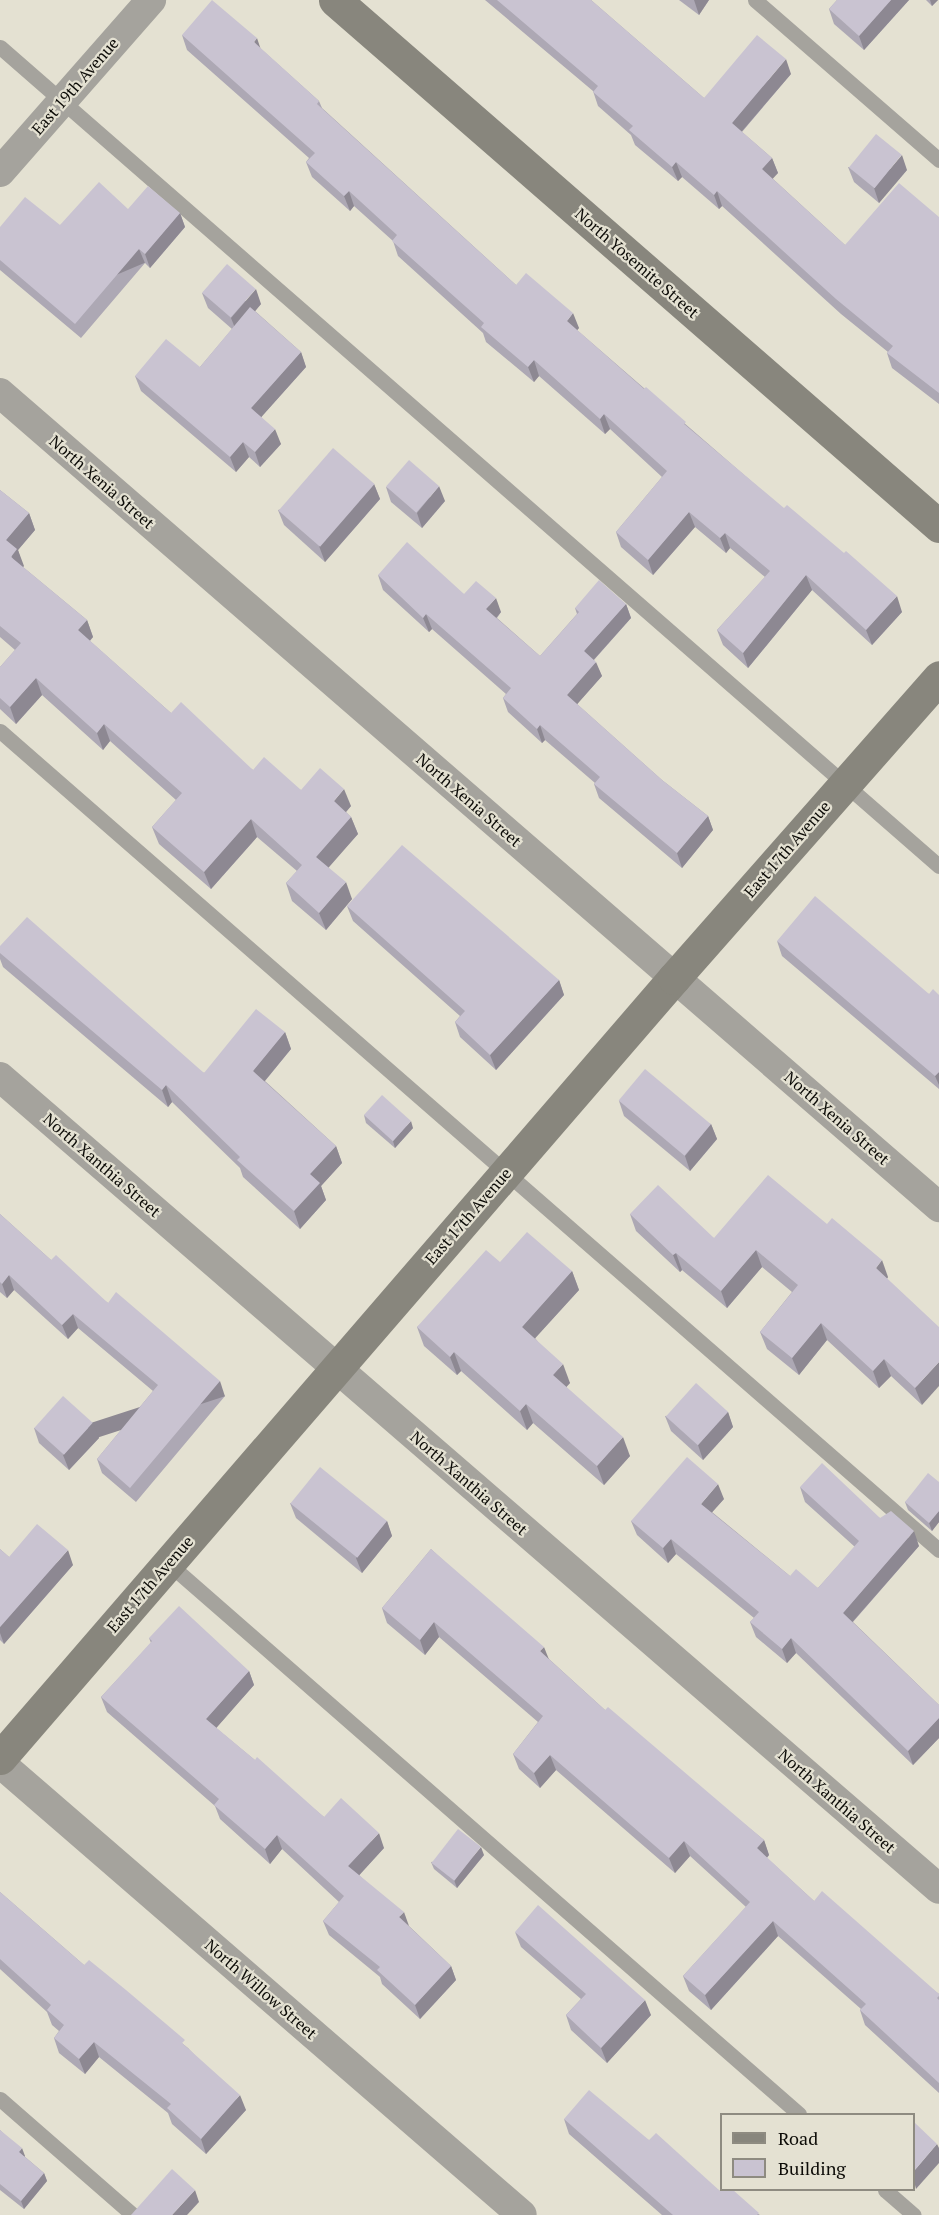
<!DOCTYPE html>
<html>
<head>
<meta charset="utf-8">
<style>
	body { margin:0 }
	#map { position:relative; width:939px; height:2215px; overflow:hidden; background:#e4e1d2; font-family:"PT Serif",serif }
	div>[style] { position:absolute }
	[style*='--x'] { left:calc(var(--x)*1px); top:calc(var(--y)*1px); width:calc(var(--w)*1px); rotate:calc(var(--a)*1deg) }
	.lane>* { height:15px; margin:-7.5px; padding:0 7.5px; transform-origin:7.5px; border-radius:7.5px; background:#a5a39d }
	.street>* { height:30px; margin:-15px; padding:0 15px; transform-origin:15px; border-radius:15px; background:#a5a39d }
	.secondary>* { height:33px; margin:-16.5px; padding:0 16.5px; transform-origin:16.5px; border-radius:16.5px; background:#88867d }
	.wall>* { inset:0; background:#ada8b4 }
	.shaded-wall>* { inset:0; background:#8d8892; transform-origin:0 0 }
	.building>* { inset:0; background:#c9c3d1; transform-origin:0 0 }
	span { translate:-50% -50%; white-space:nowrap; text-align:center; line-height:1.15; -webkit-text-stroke:4.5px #e4e1d2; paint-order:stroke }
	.street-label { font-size:16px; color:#0c0b07 }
	.legend { position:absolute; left:720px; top:2113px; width:195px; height:78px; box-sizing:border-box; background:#e4e1d2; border:2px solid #8e8b81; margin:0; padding:8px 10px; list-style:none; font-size:18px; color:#0c0b07 }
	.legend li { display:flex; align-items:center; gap:12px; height:30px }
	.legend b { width:30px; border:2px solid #8e8b81 }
</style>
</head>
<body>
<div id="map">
	<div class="lane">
		<div style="--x:755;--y:0;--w:244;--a:41"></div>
		<div style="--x:0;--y:47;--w:1246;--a:41.1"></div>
		<div style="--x:0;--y:731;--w:1246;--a:41.1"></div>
		<div style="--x:168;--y:1563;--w:838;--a:41.13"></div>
		<div style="--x:0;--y:2099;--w:176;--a:41.1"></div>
		<div style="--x:885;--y:2190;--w:38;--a:41"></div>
	</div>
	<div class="street">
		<div style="--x:0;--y:172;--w:229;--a:-48.7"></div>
		<div style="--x:0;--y:393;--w:1243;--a:40.92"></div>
		<div style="--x:0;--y:1077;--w:1241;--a:40.85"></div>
		<div style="--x:0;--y:1763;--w:690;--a:40.89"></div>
	</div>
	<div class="secondary">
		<div style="--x:335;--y:0;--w:801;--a:41.05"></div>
		<div style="--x:0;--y:1758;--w:1031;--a:-49.17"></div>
		<div style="--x:674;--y:978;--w:401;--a:-48.6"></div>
	</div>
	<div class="wall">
		<div style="clip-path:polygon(485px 0,591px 0,704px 98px,791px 74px,742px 132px,772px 158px,778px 173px,772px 178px,845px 245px,939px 217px,939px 404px,892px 368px,887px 353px,888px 352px,841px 314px,722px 206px,719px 209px,682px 177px,678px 181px,635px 145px,631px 135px,598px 106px,593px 91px)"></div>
		<div style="clip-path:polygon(679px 0,709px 0,699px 15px)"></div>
		<div style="clip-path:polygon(837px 0,909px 0,864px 50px,834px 24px,829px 9px)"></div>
		<div style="clip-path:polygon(926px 0,938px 0,932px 6px)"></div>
		<div style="clip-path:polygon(182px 35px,260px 48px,319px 101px,322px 108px,516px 285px,579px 328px,577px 330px,902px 612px,872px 645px,812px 590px,748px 668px,723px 645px,717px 630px,765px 577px,730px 548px,726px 553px,695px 527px,653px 575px,621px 547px,616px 532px,662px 477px,610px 429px,605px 434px,539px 376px,534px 382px,486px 342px,483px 333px,398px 256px,393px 241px,354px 206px,350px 211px,312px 177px,306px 162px,309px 158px,187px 50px)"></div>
		<div style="clip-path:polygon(848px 167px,907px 170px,879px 203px,854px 182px)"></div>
		<div style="clip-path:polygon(128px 209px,180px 213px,185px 227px,150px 268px,145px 263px,81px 338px,0 270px,0 227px,60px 225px)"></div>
		<div style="clip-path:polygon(202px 293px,261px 304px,255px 311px,301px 352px,306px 367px,261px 417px,281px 444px,260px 467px,249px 457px,236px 472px,141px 391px,135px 376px,200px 367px,232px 329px,208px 308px)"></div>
		<div style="clip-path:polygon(374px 484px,380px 499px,325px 562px,284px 525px,278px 510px)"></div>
		<div style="clip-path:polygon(386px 487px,445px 501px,422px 528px,391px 502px)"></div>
		<div style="clip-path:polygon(0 490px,29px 513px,35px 530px,18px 550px,23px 567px,87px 620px,93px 637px,90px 641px,171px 713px,253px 770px,301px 790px,351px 806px,346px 812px,351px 817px,358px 834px,328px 867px,352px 899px,326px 930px,292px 901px,286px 883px,297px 871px,257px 837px,211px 889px,159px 844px,152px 827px,176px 800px,110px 741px,103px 750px,42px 695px,16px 724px,0 709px,0 667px,15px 650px,0 637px)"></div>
		<div style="clip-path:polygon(378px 575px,464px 594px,501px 612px,497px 618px,540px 656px,577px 614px,575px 608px,626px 604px,631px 618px,594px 660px,602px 676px,577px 704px,662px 780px,708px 816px,713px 830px,682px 868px,599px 798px,594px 784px,595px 783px,545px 740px,542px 743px,508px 712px,503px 698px,506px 694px,432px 629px,429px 632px,383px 590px)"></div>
		<div style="clip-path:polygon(347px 906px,559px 980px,564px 995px,496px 1070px,460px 1037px,455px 1022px,460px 1016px,353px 921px)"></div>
		<div style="clip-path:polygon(777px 941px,929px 994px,939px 995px,939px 1089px,782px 956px)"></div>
		<div style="clip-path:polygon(0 946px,204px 1073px,285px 1032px,291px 1049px,265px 1081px,336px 1146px,342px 1163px,321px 1186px,326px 1200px,300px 1229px,243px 1177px,240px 1168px,172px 1102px,168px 1107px,3px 967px,0 959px)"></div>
		<div style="clip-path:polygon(619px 1101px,711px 1124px,717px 1139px,690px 1171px,624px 1116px)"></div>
		<div style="clip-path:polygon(364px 1115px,413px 1128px,395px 1148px,366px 1123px)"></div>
		<div style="clip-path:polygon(0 1214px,51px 1260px,108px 1303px,225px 1396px,136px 1502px,102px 1473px,97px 1459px,153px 1391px,78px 1328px,68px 1339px,14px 1290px,7px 1298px,0 1292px)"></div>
		<div style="clip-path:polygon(630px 1214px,714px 1238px,888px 1277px,887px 1279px,922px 1405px,891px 1376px,879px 1388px,827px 1340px,799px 1375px,767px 1349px,760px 1332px,792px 1292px,762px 1267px,727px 1308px,682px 1270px,680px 1272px,636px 1231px)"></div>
		<div style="clip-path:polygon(500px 1262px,572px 1271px,579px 1290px,535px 1338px,570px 1383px,566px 1387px,630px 1456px,604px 1485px,533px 1423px,527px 1430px,461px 1371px,457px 1375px,424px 1346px,417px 1327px)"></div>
		<div style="clip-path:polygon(728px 1412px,733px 1427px,703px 1460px,671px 1431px,665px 1416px)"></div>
		<div style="clip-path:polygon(93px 1423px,99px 1438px,69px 1470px,39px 1443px,34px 1428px)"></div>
		<div style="clip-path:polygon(939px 1482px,939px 1522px,932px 1531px,908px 1510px,905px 1502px)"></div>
		<div style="clip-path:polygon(800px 1487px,880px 1518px,919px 1546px,853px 1622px,939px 1705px,939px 1738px,913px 1765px,796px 1653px,787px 1663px,756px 1637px,750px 1622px,754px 1618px,676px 1554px,668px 1563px,637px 1535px,631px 1521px,724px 1499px,712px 1512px,790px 1576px,818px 1588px,855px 1547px,805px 1502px)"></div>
		<div style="clip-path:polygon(290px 1503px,387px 1521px,392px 1536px,362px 1573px,296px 1518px)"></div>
		<div style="clip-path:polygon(0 1549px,9px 1557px,73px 1565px,4px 1644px,0 1640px)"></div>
		<div style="clip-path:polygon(431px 1549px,549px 1659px,605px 1710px,764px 1840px,769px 1855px,767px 1858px,814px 1901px,939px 1994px,939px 2093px,865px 2025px,860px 2010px,861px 2009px,778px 1936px,711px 2010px,689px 1991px,683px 1976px,746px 1907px,690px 1856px,675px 1873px,556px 1770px,540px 1788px,519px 1769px,513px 1754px,538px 1722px,439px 1637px,425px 1655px,387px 1623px,382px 1608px)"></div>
		<div style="clip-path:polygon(149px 1638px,249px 1671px,254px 1685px,216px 1728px,324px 1817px,384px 1848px,359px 1875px,409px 1926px,451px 1966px,456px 1980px,420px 2019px,382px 1984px,380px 1977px,329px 1935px,323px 1921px,339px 1902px,282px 1849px,270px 1864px,220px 1819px,215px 1806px,107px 1712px,101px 1697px,151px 1643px)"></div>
		<div style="clip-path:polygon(484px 1855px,457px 1888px,434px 1869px,431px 1862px)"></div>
		<div style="clip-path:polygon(0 1892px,84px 1965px,188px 2048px,246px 2110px,206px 2154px,172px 2124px,168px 2113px,99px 2057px,85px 2074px,59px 2053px,54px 2038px,59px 2031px,52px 2025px,47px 2012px,0 1969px)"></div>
		<div style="clip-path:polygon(515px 1932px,651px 2015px,607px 2063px,571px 2030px,566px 2015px,581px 1999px,521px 1947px)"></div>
		<div style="clip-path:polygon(564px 2119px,649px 2140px,720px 2191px,760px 2215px,662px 2215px,569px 2134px)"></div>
		<div style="clip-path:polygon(0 2130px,25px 2156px,24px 2156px,44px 2173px,47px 2181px,24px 2209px,0 2190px)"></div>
	</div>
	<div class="shaded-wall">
		<div style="clip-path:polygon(694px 0,709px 0,699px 15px)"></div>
		<div style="clip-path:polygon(891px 0,909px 0,864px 50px,859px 36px)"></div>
		<div style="clip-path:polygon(930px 0,938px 0,932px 6px)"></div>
		<div style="clip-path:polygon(257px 38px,262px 53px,254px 42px)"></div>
		<div style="clip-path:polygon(786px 59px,791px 74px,737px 137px,732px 123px)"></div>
		<div style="clip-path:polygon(902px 155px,907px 170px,879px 203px,874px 188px)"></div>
		<div style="clip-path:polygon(772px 158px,778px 173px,768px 184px,762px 169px)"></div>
		<div style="clip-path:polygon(676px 162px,682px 177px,678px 181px,672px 167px)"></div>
		<div style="clip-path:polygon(349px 191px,354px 206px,350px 211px,344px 196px)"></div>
		<div style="clip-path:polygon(717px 191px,722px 206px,719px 209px,714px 195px)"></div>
		<div style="clip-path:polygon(180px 213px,185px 227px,150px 268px,145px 254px)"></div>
		<div style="left:139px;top:249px;width:15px;height:99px;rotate:67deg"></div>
		<div style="clip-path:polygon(256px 289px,261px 304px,237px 333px,231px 318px)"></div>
		<div style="clip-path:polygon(573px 313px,579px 328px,572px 336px,567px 321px)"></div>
		<div style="clip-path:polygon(301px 352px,306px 367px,256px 423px,251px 408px)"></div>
		<div style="clip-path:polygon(534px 360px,539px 376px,534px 382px,528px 367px)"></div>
		<div style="clip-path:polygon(604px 414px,610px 429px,605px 434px,600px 419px)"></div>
		<div style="clip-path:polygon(275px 429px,281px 444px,260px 467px,255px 452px)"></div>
		<div style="clip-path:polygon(243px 442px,249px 457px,236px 472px,230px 457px)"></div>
		<div style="clip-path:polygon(374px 484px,380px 499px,325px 562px,319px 546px)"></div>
		<div style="clip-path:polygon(439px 486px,445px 501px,422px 528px,417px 513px)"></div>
		<div style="clip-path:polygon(689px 512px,695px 527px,653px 575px,648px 560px)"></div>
		<div style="clip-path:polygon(29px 513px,35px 530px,18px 550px,24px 566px,18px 574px,6px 540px)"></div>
		<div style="clip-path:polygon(725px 533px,730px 548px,726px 553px,720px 538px)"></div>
		<div style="clip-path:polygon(806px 575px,812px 590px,748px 668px,743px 653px)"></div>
		<div style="clip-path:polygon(897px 596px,902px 612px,872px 645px,866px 630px)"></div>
		<div style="clip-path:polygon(496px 598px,501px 612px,492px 623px,486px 609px)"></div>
		<div style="clip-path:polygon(626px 604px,631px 618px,589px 665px,584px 651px)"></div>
		<div style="clip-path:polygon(426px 614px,432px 629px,429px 632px,423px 618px)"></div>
		<div style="clip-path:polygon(87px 620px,93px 637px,84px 647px,78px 630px)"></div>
		<div style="clip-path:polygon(596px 662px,602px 676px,572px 710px,567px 695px)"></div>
		<div style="clip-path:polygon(36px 678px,42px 695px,16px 724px,10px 707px)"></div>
		<div style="clip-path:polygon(104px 724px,110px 741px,103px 750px,97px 733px)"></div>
		<div style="clip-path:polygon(540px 725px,545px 740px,542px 743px,537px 729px)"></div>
		<div style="clip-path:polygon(344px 789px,351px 806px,340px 819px,334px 801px)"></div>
		<div style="clip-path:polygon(708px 816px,713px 830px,682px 868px,677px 853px)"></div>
		<div style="clip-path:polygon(351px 817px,358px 834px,323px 874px,316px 857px)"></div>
		<div style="clip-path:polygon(251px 819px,257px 837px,211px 889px,204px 872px)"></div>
		<div style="clip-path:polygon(346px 882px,352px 899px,326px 930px,319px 913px)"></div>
		<div style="clip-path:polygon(559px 980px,564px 995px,496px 1070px,490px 1055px)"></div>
		<div style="clip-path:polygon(285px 1032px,291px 1049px,259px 1088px,253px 1071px)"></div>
		<div style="clip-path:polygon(939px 1072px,939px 1085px,935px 1076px)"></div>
		<div style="clip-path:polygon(166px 1085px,172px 1102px,168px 1107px,162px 1090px)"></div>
		<div style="clip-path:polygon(411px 1121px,413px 1128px,395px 1148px,393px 1141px)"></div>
		<div style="clip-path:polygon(711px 1124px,717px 1139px,690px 1171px,685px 1156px)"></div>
		<div style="clip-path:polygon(336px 1146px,342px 1163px,321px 1186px,326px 1200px,300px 1229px,294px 1211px,310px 1174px)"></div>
		<div style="clip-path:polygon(756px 1250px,762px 1267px,727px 1308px,721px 1291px)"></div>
		<div style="clip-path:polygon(676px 1253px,682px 1270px,680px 1272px,673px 1255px)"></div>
		<div style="clip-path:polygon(882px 1260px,888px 1277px,882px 1285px,876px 1268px)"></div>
		<div style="clip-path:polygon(572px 1271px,579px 1290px,529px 1345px,522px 1327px)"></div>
		<div style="clip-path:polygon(9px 1275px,14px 1290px,7px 1298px,2px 1284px)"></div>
		<div style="clip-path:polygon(73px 1314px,78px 1328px,68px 1339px,62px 1325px)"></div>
		<div style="clip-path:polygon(821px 1323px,827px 1340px,799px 1375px,792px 1358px)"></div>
		<div style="clip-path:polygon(454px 1352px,461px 1371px,457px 1375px,450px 1357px)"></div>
		<div style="clip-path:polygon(884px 1359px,891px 1376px,879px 1388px,873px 1371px)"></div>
		<div style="clip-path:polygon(939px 1362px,939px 1386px,922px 1405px,915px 1388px)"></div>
		<div style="clip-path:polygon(563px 1364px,570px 1383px,560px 1394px,553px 1375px)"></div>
		<div style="left:220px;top:1381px;width:16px;height:140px;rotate:72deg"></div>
		<div style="clip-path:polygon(526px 1404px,533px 1423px,527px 1430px,520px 1411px)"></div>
		<div style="clip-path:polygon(728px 1412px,733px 1427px,703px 1460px,698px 1445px)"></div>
		<div style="clip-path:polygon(93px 1423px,99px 1438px,69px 1470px,63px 1455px)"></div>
		<div style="clip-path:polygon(623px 1437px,630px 1456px,604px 1485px,597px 1466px)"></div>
		<div style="clip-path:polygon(718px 1484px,724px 1499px,707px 1518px,701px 1504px)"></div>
		<div style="clip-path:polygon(939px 1511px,939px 1522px,932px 1531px,929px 1523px)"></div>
		<div style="clip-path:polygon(387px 1521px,392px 1536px,362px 1573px,356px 1558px)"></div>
		<div style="clip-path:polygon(914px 1531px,919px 1546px,848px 1627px,843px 1613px)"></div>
		<div style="clip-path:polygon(671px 1539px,676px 1554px,668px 1563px,663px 1548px)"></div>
		<div style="clip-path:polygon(68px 1550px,73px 1565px,4px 1644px,0 1633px,0 1627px)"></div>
		<div style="clip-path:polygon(434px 1622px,439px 1637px,425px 1655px,420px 1640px)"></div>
		<div style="clip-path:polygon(791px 1638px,796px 1653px,787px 1663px,782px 1649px)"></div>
		<div style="clip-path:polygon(544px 1647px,550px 1662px,540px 1651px)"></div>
		<div style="clip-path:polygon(249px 1671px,254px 1685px,211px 1734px,206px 1719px)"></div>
		<div style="clip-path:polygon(939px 1718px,939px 1738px,913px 1765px,908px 1751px)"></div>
		<div style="clip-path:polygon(550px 1755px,556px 1770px,540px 1788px,534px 1773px)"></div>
		<div style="clip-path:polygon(379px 1833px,384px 1848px,354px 1881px,348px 1866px)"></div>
		<div style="clip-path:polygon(277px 1835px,282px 1849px,270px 1864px,265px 1849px)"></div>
		<div style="clip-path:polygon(764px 1840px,769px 1855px,762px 1863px,757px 1848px)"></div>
		<div style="clip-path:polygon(684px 1841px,690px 1856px,675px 1873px,669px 1858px)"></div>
		<div style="clip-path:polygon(481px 1847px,484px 1855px,457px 1888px,454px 1880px)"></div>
		<div style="clip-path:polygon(404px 1912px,409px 1926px,399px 1917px)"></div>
		<div style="clip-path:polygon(773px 1921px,778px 1936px,711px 2010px,705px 1995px)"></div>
		<div style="clip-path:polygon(451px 1966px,456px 1980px,420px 2019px,415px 2005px)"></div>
		<div style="clip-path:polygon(645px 2000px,651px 2015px,607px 2063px,601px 2048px)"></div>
		<div style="clip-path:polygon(94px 2042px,99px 2057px,85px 2074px,79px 2059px)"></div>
		<div style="clip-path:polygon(240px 2095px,246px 2110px,206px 2154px,201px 2139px)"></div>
		<div style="clip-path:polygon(937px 2144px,939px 2148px,939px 2163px,916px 2189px,914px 2181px,914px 2171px)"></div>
		<div style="clip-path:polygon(22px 2148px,25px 2156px,22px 2160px,19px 2152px)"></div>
		<div style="clip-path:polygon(44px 2173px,47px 2181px,24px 2209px,21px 2201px)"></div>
		<div style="clip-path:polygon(195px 2190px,199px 2202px,187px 2215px,172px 2215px)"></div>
	</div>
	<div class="building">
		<div style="clip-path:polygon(212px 0,257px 38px,254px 42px,319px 101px,317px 104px,516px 285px,526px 273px,573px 313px,567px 321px,644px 389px,646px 387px,686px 422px,684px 424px,784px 508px,787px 505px,844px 553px,846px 551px,897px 596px,866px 630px,806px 575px,743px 653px,717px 630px,770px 571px,725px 533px,720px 538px,689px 512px,648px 560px,616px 532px,667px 471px,604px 414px,600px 419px,534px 360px,528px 367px,481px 327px,484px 323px,392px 241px,397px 235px,349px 191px,344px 196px,306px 162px,315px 153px,182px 35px)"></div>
		<div style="clip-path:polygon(497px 0,591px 0,704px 98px,757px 35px,786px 59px,732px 123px,772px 158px,762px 169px,845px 245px,899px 183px,939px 217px,939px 393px,887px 353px,893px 346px,836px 299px,717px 191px,714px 195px,676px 162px,672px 167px,629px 130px,633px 126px,593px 92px,598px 86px)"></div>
		<div style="clip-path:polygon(837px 0,891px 0,859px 36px,829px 9px)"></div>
		<div style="left:876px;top:134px;width:33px;height:43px;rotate:39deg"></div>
		<div style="clip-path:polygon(99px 182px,128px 209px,148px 186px,180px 213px,145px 254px,139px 249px,75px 324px,0 260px,0 227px,25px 197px,60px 225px)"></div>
		<div style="left:227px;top:264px;width:38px;height:38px;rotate:41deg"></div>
		<div style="clip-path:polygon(250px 307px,301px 352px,251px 408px,275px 429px,255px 452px,243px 442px,230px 457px,135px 376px,166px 339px,200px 367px)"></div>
		<div style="left:333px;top:448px;width:55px;height:83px;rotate:41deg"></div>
		<div style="left:409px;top:460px;width:40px;height:35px;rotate:41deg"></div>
		<div style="clip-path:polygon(0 490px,29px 513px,6px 540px,17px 549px,11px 557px,87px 620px,78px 630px,171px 713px,181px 702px,253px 770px,264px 757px,301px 790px,320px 768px,344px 789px,334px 801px,351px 817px,316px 857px,346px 882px,319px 913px,286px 883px,302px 865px,251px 819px,204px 872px,152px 827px,182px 793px,104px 724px,97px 733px,36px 678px,10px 707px,0 698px,0 667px,21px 643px,0 626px)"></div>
		<div style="clip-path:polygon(407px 542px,464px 594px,476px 581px,496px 598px,486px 609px,540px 656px,579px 612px,575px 608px,599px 580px,626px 604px,584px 651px,596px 662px,567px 695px,662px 780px,708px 816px,677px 853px,594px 784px,600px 777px,540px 725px,537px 729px,503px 698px,511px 688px,426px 614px,423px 618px,378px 575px)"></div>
		<div style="clip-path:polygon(402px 845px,559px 980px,490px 1055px,455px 1022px,465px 1011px,347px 906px)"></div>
		<div style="clip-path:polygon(815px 896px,929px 994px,933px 989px,939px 995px,939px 1072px,935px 1076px,777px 941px)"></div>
		<div style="clip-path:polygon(27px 917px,204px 1073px,256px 1009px,285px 1032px,253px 1071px,336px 1146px,310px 1174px,320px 1183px,294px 1211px,237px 1160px,240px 1157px,166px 1085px,162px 1090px,0 953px,0 946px)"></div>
		<div style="left:645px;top:1069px;width:86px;height:41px;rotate:40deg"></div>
		<div style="left:382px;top:1095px;width:39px;height:27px;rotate:42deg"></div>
		<div style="clip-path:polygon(768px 1175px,827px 1224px,832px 1218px,882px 1260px,876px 1268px,939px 1327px,939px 1362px,915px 1388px,884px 1359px,873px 1371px,821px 1323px,792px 1358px,760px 1332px,798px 1285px,756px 1250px,721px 1291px,676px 1253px,673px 1255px,630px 1214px,658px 1185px,714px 1238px)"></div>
		<div style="clip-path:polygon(0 1214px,51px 1260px,56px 1255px,108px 1303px,116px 1292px,220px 1381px,130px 1488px,97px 1459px,158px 1385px,73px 1314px,62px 1325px,9px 1275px,2px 1284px,0 1282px)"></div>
		<div style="clip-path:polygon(527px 1232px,572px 1271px,522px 1327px,563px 1364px,553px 1375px,623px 1437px,597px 1466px,526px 1404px,520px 1411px,454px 1352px,450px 1357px,417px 1327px,486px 1250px,500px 1262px)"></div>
		<div style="left:696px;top:1383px;width:43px;height:45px;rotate:42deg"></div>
		<div style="left:63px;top:1396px;width:40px;height:43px;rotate:42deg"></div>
		<div style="clip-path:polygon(687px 1457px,718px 1484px,701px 1504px,790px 1576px,796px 1569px,818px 1588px,859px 1541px,800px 1487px,822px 1463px,880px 1518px,891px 1511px,914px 1531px,843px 1613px,939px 1705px,939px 1718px,908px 1751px,791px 1638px,782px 1649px,750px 1622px,759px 1612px,671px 1539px,663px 1548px,631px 1521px)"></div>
		<div style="left:320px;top:1467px;width:86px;height:47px;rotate:39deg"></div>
		<div style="clip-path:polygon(928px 1473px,939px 1482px,939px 1511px,929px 1523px,905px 1502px)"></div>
		<div style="clip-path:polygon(37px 1524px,68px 1550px,0 1627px,0 1549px,9px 1557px)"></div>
		<div style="clip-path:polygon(431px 1549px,544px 1647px,540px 1651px,605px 1710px,608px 1707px,764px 1840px,757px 1848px,814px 1901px,822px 1891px,939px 1994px,939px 1996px,937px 1998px,939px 2000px,939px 2083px,860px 2010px,866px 2004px,773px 1921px,705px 1995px,683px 1976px,750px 1902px,684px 1841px,669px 1858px,550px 1755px,534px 1773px,513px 1754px,543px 1716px,434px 1622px,420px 1640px,382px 1608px)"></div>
		<div style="clip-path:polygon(179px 1606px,249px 1671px,206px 1719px,255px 1760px,257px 1757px,324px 1817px,341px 1798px,379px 1833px,348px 1866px,404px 1912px,399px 1917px,451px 1966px,415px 2005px,377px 1970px,380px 1967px,323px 1921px,344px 1896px,277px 1835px,265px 1849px,214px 1805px,219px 1799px,101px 1697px,152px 1641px,149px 1638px)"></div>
		<div style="left:458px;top:1829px;width:29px;height:43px;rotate:38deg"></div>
		<div style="clip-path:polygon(0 1892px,84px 1965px,89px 1960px,126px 1990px,185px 2040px,182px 2043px,240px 2095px,201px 2139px,167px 2108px,171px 2104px,94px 2042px,79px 2059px,54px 2038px,64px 2025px,47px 2010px,51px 2005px,0 1959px)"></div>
		<div style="clip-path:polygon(538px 1905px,645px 2000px,601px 2048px,566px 2015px,586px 1994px,515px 1932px)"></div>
		<div style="clip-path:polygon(589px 2090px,649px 2140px,656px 2133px,720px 2191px,722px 2189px,733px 2190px,759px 2213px,757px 2215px,673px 2215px,564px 2119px)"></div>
		<div style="clip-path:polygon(914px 2122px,937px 2144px,914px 2171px)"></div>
		<div style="clip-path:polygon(0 2130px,22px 2148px,19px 2152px,44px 2173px,21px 2201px,0 2184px)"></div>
		<div style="clip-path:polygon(172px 2169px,195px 2190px,172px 2215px,131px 2215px)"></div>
	</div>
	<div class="street-label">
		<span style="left:75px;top:86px;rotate:-49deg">East 19th Avenue</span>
		<span style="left:637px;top:263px;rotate:41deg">North Yosemite Street</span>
		<span style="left:102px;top:482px;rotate:41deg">North Xenia Street</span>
		<span style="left:469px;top:800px;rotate:41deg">North Xenia Street</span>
		<span style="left:787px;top:849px;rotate:-49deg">East 17th Avenue</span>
		<span style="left:837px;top:1118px;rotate:41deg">North Xenia Street</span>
		<span style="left:102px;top:1165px;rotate:41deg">North Xanthia Street</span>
		<span style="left:468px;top:1216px;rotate:-49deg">East 17th Avenue</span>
		<span style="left:469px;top:1483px;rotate:41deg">North Xanthia Street</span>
		<span style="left:150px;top:1584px;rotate:-49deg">East 17th Avenue</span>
		<span style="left:837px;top:1801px;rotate:41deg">North Xanthia Street</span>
		<span style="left:261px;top:1989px;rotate:41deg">North Willow Street</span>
	</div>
	<ul class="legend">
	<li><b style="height:8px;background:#88867d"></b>Road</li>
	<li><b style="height:16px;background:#c9c3d1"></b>Building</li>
	</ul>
</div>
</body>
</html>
